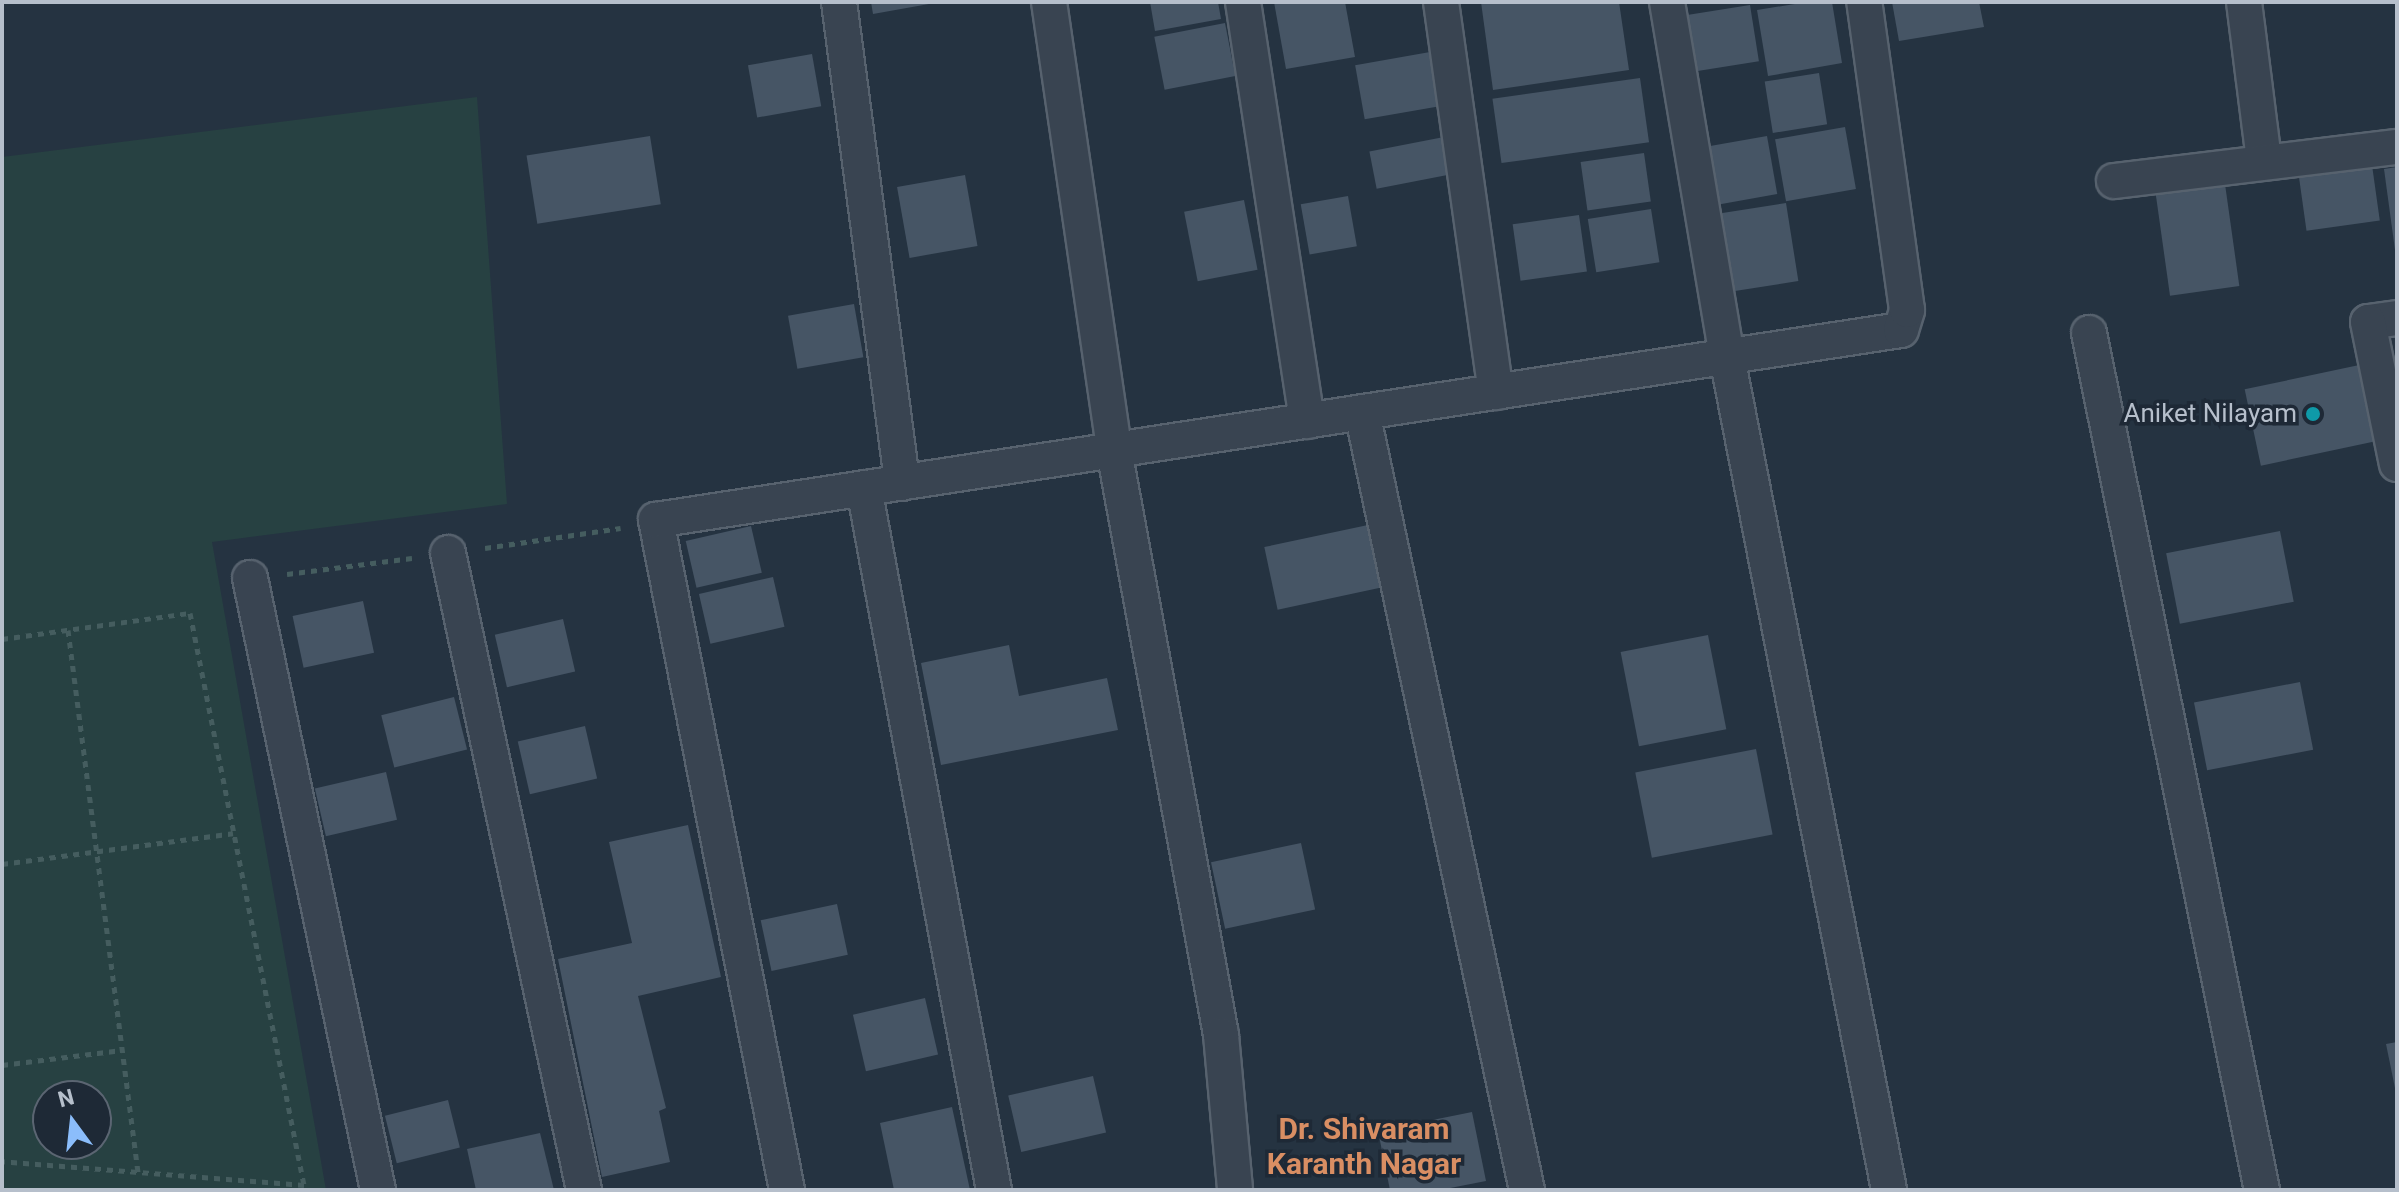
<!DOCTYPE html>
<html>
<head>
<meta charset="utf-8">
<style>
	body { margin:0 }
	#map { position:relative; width:2399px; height:1192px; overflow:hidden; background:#253341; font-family:Roboto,sans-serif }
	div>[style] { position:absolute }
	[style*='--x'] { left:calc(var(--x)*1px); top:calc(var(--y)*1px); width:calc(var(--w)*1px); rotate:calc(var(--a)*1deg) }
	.green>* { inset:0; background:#274142 }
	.building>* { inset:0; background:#465565; transform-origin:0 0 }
	.path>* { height:5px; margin-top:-2.5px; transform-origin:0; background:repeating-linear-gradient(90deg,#455d5f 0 6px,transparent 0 12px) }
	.roads { filter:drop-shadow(2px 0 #57626e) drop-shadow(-2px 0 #57626e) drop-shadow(0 2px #57626e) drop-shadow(0 -2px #57626e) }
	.minor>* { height:34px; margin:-17px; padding:0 17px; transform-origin:17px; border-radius:17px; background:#394451 }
	.dots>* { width:22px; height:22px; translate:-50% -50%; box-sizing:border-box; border:4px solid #1e2936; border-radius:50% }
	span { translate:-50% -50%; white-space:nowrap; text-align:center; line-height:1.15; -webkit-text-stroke:7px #1e2936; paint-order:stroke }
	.poi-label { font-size:26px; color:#b6bfcb }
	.right { translate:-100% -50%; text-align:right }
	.quarter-label { font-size:30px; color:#d98e63; font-weight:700 }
	.frame { position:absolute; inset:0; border:4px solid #b6bfcb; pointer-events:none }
	.north { position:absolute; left:32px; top:1080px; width:80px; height:80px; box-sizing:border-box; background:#1e2936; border:2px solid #5b6572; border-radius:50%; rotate:345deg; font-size:22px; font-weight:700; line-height:32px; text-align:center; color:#b6bfcb }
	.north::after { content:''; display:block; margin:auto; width:28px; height:36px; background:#8bbdfb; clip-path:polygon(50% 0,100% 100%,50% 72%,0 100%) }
</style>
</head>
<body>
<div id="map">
	<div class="green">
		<div style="clip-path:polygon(evenodd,477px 97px,507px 504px,212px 542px,326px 1190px,2px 1190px,2px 157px,477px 97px,48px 1096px,96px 1096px,96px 1144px,48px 1144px,48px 1096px)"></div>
	</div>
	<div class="building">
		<div style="clip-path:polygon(871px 2px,929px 2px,929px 4px,873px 14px)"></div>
		<div style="clip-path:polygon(1150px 2px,1218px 2px,1221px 19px,1155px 31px)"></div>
		<div style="clip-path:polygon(1274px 2px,1345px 2px,1355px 57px,1286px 69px)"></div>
		<div style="clip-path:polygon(1481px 2px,1619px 2px,1629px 70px,1493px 90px)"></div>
		<div style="clip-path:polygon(1807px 2px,1832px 2px,1842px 63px,1768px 76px,1757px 10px)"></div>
		<div style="clip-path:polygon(1892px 2px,1979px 2px,1984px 27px,1899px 41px)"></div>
		<div style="left:1750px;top:5px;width:57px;height:70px;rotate:81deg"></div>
		<div style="left:1225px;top:23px;width:54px;height:72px;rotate:79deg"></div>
		<div style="left:1430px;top:52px;width:55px;height:76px;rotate:80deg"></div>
		<div style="left:812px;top:54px;width:53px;height:65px;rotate:80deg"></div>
		<div style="left:1819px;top:73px;width:52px;height:55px;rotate:81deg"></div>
		<div style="left:1640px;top:78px;width:65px;height:149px;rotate:82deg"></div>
		<div style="left:1845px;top:127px;width:63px;height:71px;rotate:80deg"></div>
		<div style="left:650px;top:136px;width:69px;height:125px;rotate:81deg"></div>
		<div style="left:1767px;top:136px;width:59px;height:65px;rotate:80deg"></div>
		<div style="left:1444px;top:137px;width:38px;height:76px;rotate:79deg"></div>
		<div style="left:1644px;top:153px;width:49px;height:64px;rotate:82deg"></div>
		<div style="left:2372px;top:165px;width:56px;height:74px;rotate:82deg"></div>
		<div style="clip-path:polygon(2397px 167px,2397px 250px,2395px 250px,2384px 169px)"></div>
		<div style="left:965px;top:175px;width:72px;height:69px;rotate:80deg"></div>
		<div style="left:2225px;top:184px;width:103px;height:70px;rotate:82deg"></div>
		<div style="left:1348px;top:196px;width:51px;height:48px;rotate:80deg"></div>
		<div style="left:1244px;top:200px;width:71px;height:61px;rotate:79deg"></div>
		<div style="left:1786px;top:203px;width:79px;height:74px;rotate:81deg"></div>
		<div style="left:1651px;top:209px;width:54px;height:64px;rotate:81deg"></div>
		<div style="left:1579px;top:215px;width:57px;height:67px;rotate:82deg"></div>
		<div style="left:854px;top:304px;width:54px;height:67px;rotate:80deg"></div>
		<div style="left:2364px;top:364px;width:78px;height:122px;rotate:78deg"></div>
		<div style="left:1368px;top:525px;width:64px;height:106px;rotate:78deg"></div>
		<div style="left:751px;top:526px;width:48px;height:67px;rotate:77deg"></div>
		<div style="left:2280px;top:531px;width:72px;height:116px;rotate:79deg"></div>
		<div style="left:773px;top:577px;width:51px;height:76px;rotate:77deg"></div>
		<div style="left:363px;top:601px;width:53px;height:72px;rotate:78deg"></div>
		<div style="left:563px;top:619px;width:54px;height:70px;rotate:77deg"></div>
		<div style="left:1708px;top:635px;width:96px;height:89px;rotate:79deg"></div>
		<div style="clip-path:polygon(1009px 645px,1019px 696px,1107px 678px,1118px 730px,941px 765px,921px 663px)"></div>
		<div style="left:2300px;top:682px;width:69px;height:108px;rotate:79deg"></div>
		<div style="left:454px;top:697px;width:54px;height:75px;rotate:76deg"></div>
		<div style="left:585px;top:726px;width:54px;height:69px;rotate:77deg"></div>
		<div style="left:1756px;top:749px;width:87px;height:123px;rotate:79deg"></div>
		<div style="left:386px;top:772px;width:49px;height:73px;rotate:77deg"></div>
		<div style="clip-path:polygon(688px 825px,721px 977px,638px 996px,666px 1108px,659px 1111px,670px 1162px,602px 1177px,558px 959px,632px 943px,609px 842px)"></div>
		<div style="left:1301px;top:843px;width:68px;height:92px;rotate:78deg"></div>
		<div style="left:837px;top:904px;width:52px;height:78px;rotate:78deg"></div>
		<div style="left:925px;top:998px;width:58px;height:74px;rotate:77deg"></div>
		<div style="clip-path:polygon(2397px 1042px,2397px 1092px,2396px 1093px,2386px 1044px)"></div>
		<div style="left:1093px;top:1076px;width:58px;height:87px;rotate:77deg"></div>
		<div style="left:448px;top:1100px;width:49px;height:65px;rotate:76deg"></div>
		<div style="clip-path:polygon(952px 1107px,970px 1190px,894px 1190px,880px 1123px)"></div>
		<div style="clip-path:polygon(1472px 1112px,1486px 1181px,1440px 1190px,1390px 1190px,1378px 1131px)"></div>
		<div style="clip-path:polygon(540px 1133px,554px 1190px,476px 1190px,467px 1149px)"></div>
	</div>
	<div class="path">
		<div style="--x:485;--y:548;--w:137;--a:-8.4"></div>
		<div style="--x:287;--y:574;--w:126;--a:-7.3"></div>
		<div style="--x:68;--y:630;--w:547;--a:82.64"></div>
		<div style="--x:2;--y:639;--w:190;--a:-7.9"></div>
		<div style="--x:190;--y:613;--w:583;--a:78.73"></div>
		<div style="--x:304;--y:1185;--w:303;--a:-175.5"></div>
		<div style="--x:2;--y:864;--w:233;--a:-7.6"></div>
		<div style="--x:2;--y:1065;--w:121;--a:-7.1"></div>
	</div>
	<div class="roads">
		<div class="minor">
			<div style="--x:839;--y:2;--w:485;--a:82.5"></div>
			<div style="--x:1049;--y:2;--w:453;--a:81.7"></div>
			<div style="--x:1114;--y:450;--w:595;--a:79.63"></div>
			<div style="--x:1221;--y:1035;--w:156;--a:84.8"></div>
			<div style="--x:1243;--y:2;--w:424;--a:81.3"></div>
			<div style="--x:1441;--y:2;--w:394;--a:82"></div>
			<div style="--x:1667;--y:2;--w:360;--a:80.4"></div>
			<div style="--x:1727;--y:357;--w:849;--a:78.99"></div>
			<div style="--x:2244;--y:2;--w:160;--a:82.8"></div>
			<div style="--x:2114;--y:181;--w:285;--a:-6.9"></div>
			<div style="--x:2397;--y:318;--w:29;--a:172"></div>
			<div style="--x:2368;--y:322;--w:145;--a:78.5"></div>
			<div style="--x:2089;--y:333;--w:874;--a:78.59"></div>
			<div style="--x:1362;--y:412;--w:795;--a:78.03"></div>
			<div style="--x:864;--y:488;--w:714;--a:79.51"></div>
			<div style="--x:448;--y:553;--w:651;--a:77.95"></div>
			<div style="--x:250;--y:578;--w:625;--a:78.19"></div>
			<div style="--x:787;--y:1190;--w:683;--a:-101.06"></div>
			<div style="--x:656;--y:520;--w:1259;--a:-8.68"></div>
			<div style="--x:1901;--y:330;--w:21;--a:-73"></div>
			<div style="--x:1907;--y:310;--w:311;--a:-97.9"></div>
		</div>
	</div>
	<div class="dots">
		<div style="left:2313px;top:414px;background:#0f9aa8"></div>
	</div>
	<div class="poi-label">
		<span class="right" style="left:2297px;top:414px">Aniket Nilayam</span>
	</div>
	<div class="quarter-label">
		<span style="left:1364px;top:1146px">Dr. Shivaram<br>Karanth Nagar</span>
	</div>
	<div class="frame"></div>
	<div class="north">N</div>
</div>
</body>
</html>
